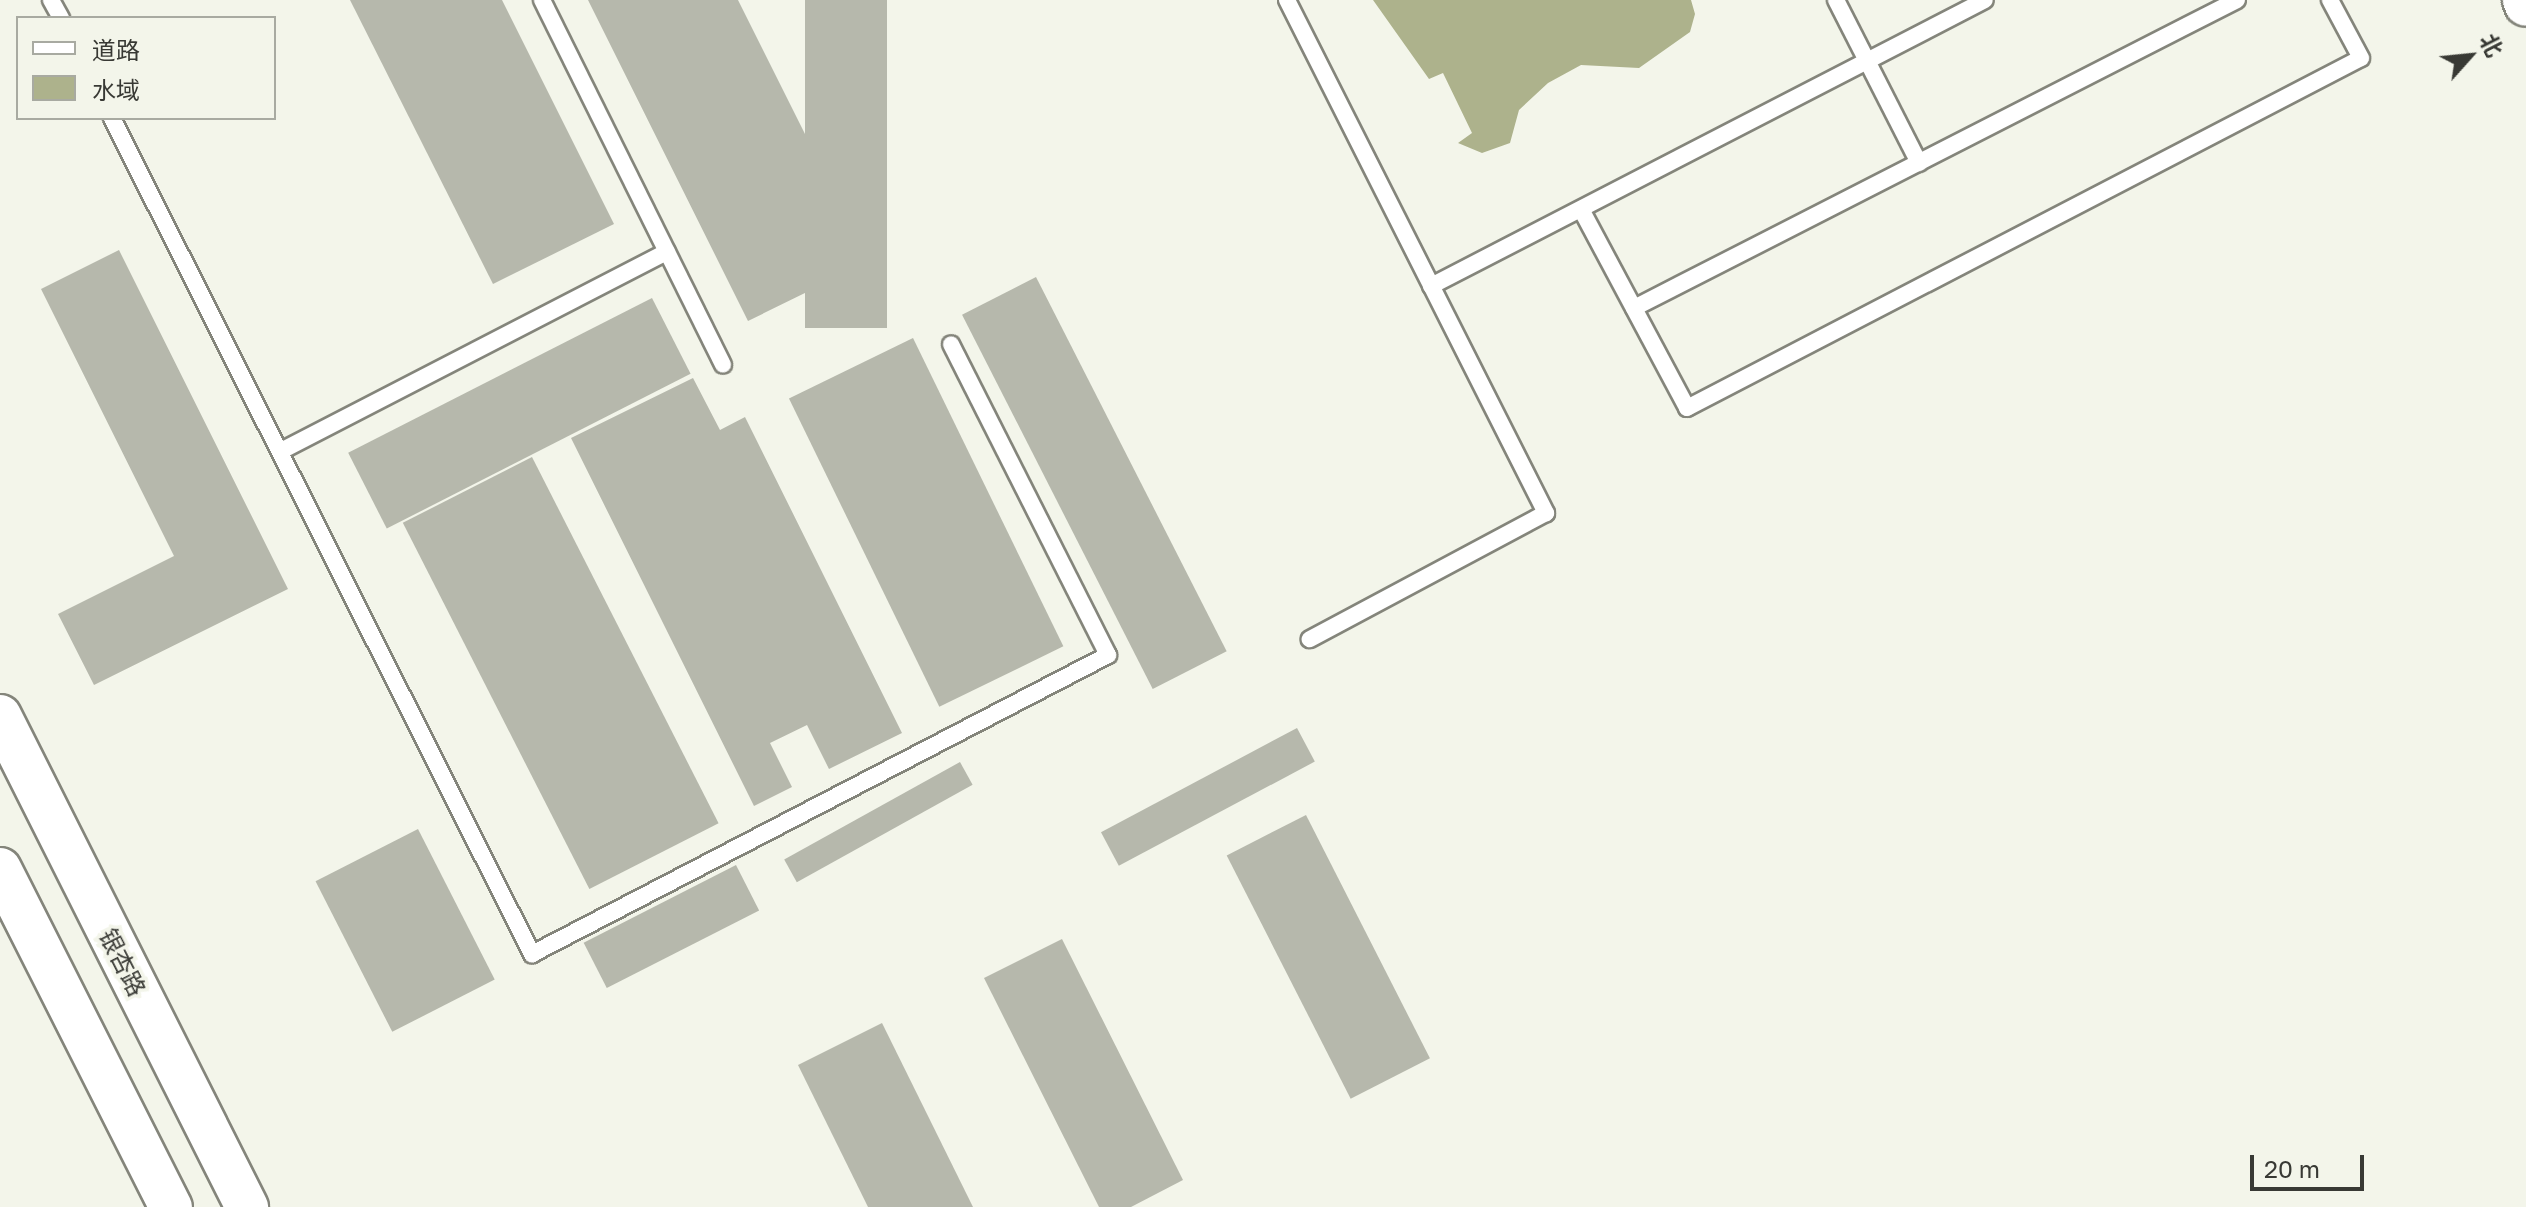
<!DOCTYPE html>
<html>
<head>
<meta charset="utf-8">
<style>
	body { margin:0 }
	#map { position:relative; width:2526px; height:1207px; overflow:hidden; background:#f3f5ea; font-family:"Golos Text","Noto Sans SC",sans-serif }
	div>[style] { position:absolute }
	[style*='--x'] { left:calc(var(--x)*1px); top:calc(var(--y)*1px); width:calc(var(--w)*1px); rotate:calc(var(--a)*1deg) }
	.water>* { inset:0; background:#adb28c }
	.building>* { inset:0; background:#b6b8ac; transform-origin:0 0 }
	.roads { filter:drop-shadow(2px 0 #84857b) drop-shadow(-2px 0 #84857b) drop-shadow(0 2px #84857b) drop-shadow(0 -2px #84857b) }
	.service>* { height:16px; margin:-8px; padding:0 8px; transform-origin:8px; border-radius:8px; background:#fff }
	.tertiary>* { height:42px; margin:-21px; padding:0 21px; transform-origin:21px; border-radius:21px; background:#fff }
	span { translate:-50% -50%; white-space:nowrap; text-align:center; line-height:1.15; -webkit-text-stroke:7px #f3f5ea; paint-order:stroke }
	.street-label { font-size:24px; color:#383934 }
	.legend { position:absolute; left:16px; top:16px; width:260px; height:104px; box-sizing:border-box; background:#f3f5ea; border:2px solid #a8aaa1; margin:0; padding:10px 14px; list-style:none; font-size:24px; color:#383934 }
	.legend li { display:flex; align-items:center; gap:16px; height:40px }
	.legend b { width:40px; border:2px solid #a8aaa1 }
	.north { position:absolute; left:2430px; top:16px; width:80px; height:80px; -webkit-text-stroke:6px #f3f5ea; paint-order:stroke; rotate:63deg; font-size:22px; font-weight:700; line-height:32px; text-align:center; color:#383934 }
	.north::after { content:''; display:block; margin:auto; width:28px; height:36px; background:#383934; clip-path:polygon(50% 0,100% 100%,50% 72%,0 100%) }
	.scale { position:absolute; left:2250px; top:1155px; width:114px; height:36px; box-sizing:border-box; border:4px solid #383934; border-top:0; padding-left:10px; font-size:24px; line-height:28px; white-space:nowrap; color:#383934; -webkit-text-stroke:6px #f3f5ea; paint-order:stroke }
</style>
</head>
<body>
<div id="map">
	<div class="water">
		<div style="clip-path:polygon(1373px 0,1691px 0,1695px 14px,1690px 32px,1639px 68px,1581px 65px,1548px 83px,1519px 110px,1510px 143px,1482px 153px,1458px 143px,1472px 133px,1443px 73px,1429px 79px)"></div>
	</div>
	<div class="building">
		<div style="clip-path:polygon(350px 0,502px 0,614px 224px,493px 284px)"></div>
		<div style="clip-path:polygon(588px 0,738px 0,880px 284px,820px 314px,809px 291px,748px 321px)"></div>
		<div style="left:805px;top:0;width:82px;height:328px"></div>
		<div style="clip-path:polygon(119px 250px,288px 589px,94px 685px,58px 614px,174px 556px,41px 289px)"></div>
		<div style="left:1036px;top:277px;width:420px;height:83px;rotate:63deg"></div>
		<div style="left:652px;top:298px;width:85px;height:341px;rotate:63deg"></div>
		<div style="left:913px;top:338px;width:343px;height:138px;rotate:64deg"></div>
		<div style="clip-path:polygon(693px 378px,720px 430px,745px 417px,902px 733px,829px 769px,807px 725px,770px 743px,792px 787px,754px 806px,571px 438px)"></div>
		<div style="left:532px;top:457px;width:411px;height:145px;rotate:63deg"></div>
		<div style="left:1297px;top:728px;width:38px;height:222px;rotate:62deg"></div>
		<div style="left:960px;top:762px;width:26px;height:201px;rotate:61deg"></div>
		<div style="left:1306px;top:815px;width:273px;height:89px;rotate:63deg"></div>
		<div style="left:418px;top:829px;width:169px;height:115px;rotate:63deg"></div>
		<div style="left:736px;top:865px;width:51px;height:171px;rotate:63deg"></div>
		<div style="clip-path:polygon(1062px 939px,1183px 1180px,1131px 1207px,1099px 1207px,984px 978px)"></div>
		<div style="clip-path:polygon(882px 1023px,973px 1207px,868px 1207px,798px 1065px)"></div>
	</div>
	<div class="roads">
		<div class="service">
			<div style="--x:51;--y:0;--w:21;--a:61"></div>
			<div style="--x:542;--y:0;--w:407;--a:63.6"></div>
			<div style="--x:1287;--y:0;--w:575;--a:63.21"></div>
			<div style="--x:1546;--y:513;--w:268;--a:151.9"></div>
			<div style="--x:1836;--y:0;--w:183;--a:63"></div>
			<div style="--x:112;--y:118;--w:936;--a:63.33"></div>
			<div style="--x:532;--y:954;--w:649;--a:-27.43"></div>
			<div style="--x:1108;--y:655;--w:348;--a:-116.8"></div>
			<div style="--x:1582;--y:211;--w:223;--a:61.9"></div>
			<div style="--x:1687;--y:408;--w:759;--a:-27.44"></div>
			<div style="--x:2361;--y:58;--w:66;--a:-118.1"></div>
			<div style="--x:1431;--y:286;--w:623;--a:-27.3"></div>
			<div style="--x:1634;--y:308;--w:677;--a:-27.06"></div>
			<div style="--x:283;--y:450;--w:432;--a:-27.3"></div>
		</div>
		<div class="tertiary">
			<div style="--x:2524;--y:0;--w:5;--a:68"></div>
			<div style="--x:0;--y:716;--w:550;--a:63.3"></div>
			<div style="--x:0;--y:869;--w:379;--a:63.2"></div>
		</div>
	</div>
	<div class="street-label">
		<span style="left:123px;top:962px;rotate:63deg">银杏路</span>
	</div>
	<ul class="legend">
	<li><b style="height:10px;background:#fff"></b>道路</li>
	<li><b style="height:22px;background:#adb28c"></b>水域</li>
	</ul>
	<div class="north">北</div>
	<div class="scale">20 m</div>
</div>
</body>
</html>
